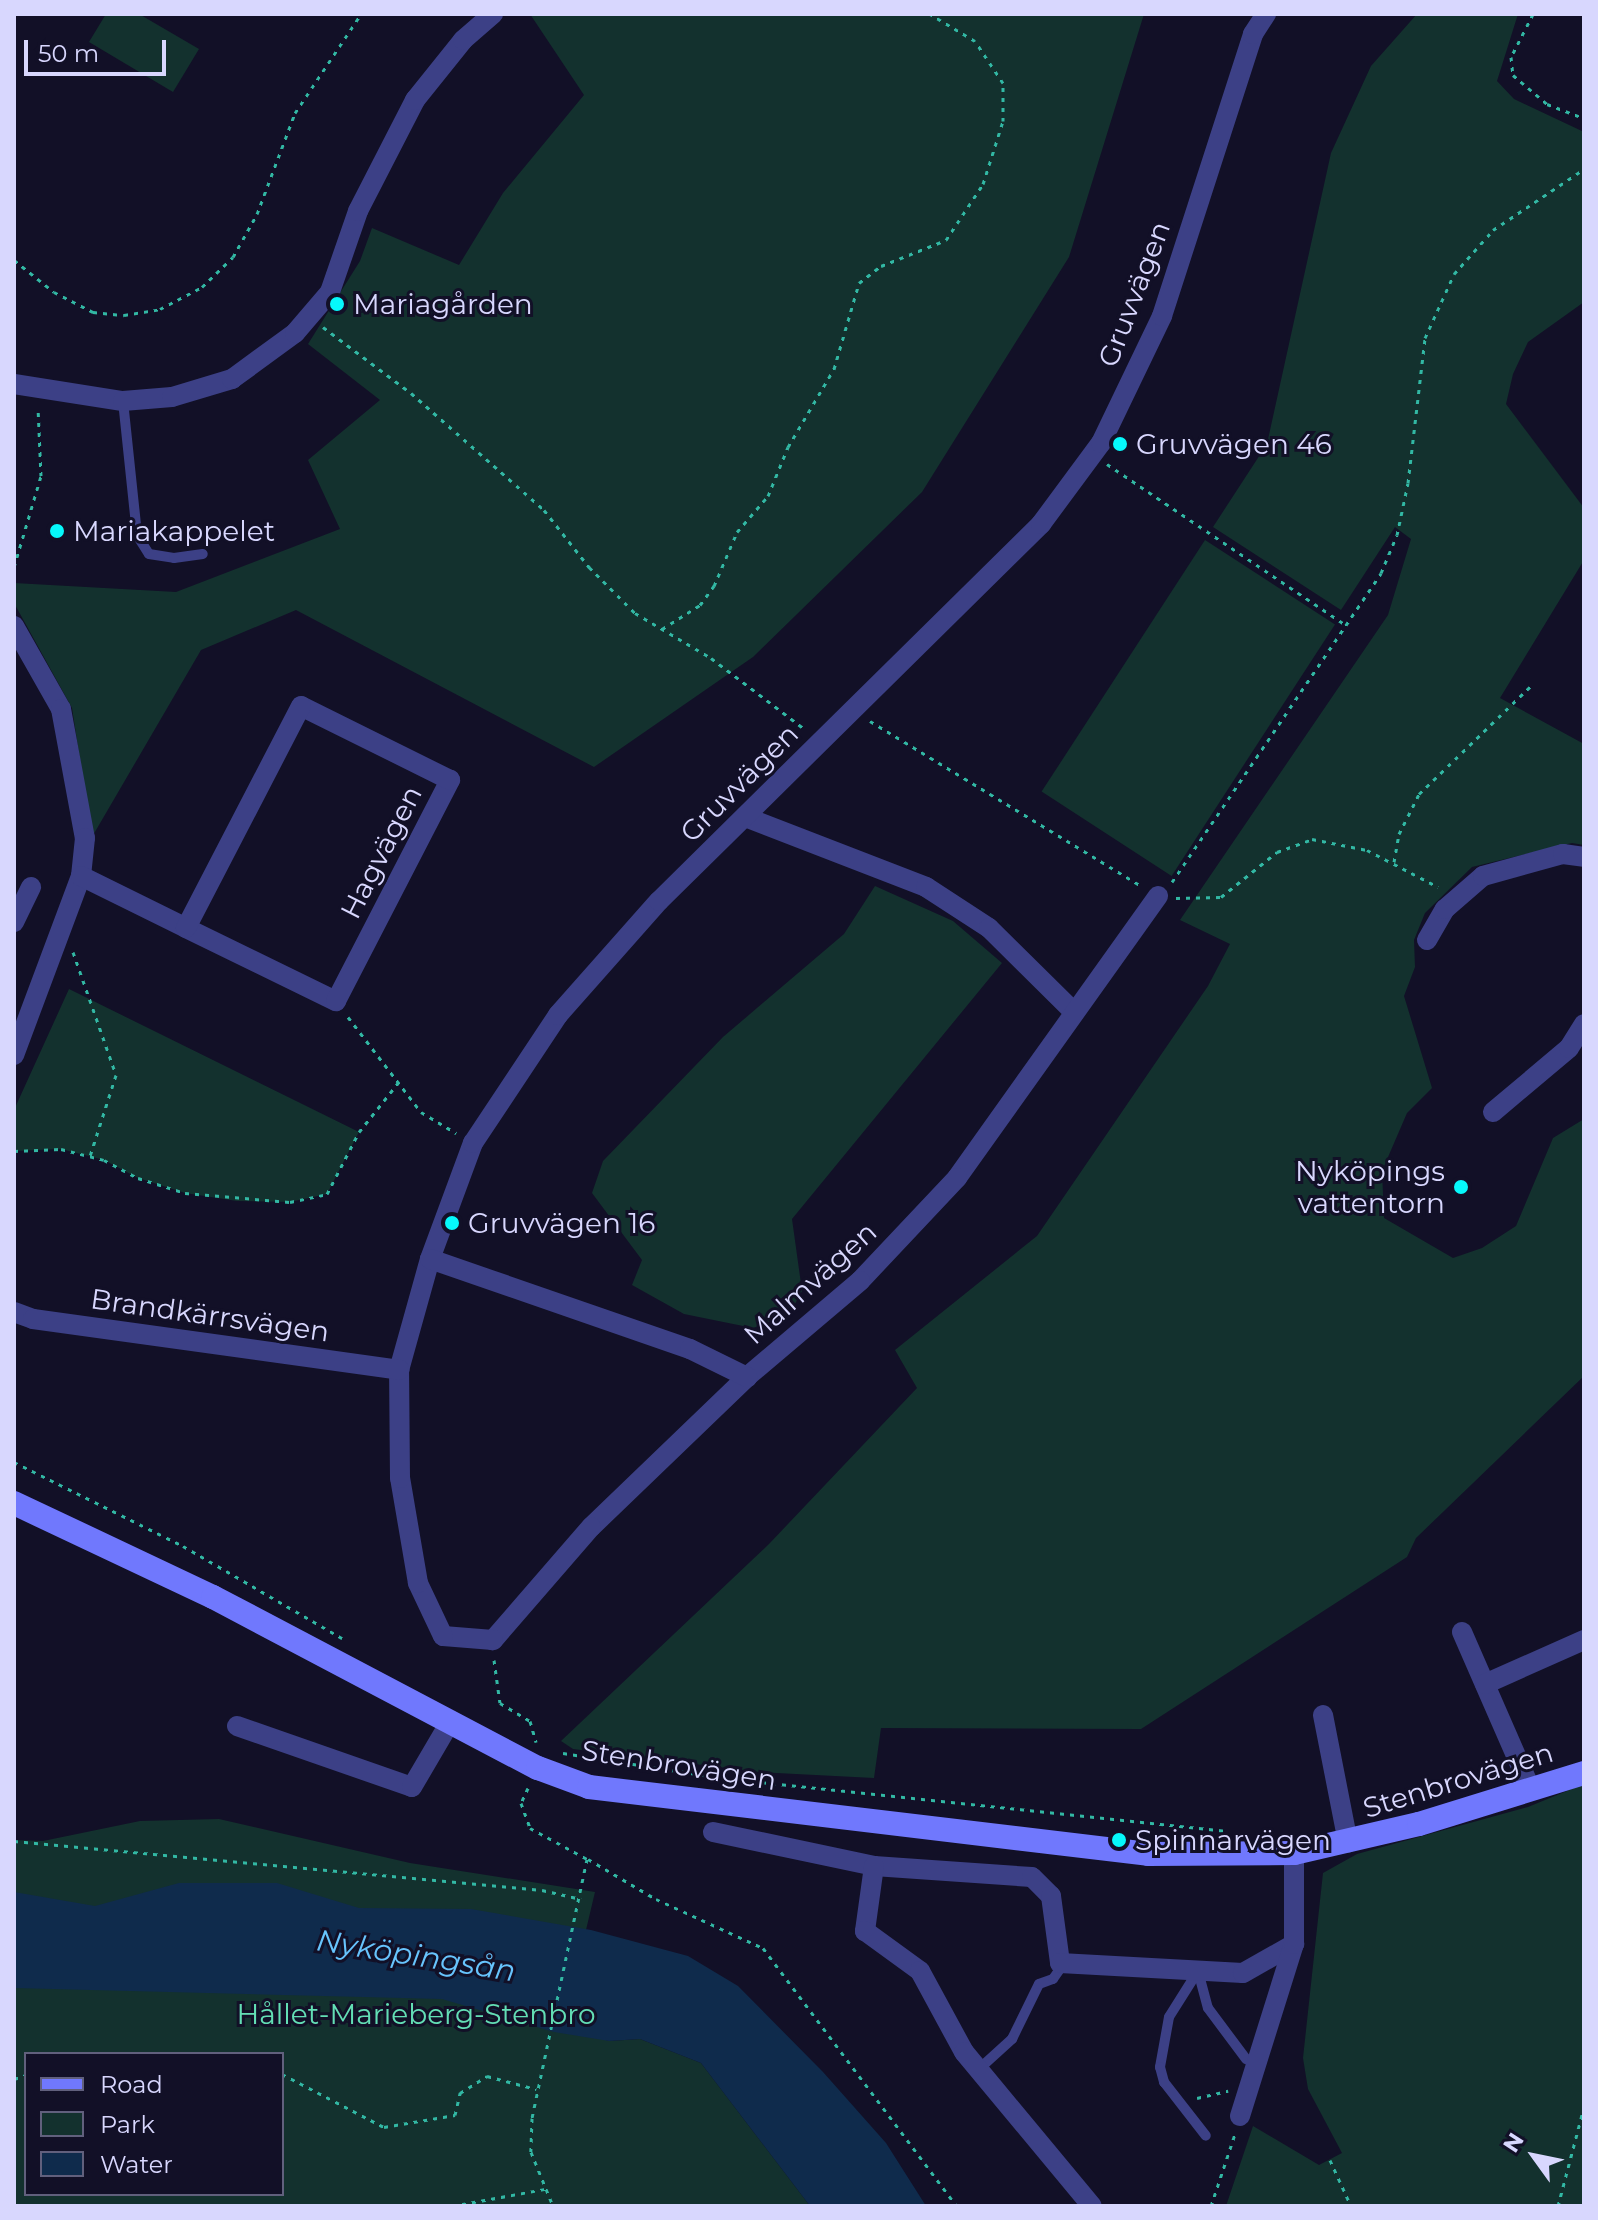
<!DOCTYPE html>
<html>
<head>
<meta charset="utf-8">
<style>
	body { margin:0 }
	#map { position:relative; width:1598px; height:2220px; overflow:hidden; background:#121027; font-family:Montserrat,sans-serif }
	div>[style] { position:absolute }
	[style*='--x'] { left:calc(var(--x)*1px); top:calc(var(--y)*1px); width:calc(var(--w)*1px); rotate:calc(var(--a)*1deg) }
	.green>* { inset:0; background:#13312e; transform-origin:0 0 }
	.water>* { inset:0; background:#0f2b4c }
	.path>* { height:3px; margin-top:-1.5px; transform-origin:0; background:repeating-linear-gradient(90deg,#32b8a4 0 4px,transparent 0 10px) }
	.lane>* { height:10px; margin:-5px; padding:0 5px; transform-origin:5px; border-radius:5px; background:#3c4086 }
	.street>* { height:20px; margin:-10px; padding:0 10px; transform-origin:10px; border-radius:10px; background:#3c4086 }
	.secondary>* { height:24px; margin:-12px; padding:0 12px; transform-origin:12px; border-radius:12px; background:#7078fd }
	.dots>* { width:22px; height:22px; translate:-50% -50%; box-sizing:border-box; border:4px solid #121027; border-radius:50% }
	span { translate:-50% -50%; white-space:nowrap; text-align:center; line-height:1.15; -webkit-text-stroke:6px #121027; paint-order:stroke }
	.street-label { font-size:28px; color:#d8d7fe }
	.poi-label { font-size:28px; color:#d8d7fe }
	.left { translate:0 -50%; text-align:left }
	.right { translate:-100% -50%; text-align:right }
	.park-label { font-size:28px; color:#63deb5 }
	.water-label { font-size:30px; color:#67c4fd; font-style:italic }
	.frame { position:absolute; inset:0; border:16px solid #d8d7fe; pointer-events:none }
	.legend { position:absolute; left:24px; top:2052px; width:260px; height:144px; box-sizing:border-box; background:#121027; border:2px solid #61607d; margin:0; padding:10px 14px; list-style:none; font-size:24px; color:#d8d7fe }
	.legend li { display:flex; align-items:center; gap:16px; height:40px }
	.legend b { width:40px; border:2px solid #61607d }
	.north { position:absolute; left:1494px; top:2116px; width:80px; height:80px; -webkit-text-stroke:6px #121027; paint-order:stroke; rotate:303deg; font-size:22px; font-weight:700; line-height:32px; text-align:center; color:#d8d7fe }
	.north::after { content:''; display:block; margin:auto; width:28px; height:36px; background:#d8d7fe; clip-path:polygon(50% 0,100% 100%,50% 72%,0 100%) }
	.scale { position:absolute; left:24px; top:40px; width:142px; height:36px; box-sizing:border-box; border:4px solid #d8d7fe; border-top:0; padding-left:10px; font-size:24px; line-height:28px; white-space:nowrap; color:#d8d7fe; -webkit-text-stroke:6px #121027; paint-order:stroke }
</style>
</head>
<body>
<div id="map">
	<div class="green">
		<div style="clip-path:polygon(106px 14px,139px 14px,199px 49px,173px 92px,89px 42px)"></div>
		<div style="clip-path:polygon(530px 14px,1144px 14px,1069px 257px,922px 492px,753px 657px,594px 767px,296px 610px,201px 650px,92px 837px,72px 708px,14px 603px,14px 583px,176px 592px,340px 529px,308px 460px,380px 400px,308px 344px,360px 261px,372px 228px,459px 265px,503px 193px,584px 95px)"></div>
		<div style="clip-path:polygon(1417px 14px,1518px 14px,1497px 81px,1514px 99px,1584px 132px,1584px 302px,1528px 342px,1513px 374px,1506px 404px,1584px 508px,1584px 560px,1500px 698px,1584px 744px,1584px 845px,1572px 843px,1472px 867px,1425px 913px,1414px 940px,1415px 967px,1404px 996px,1432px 1088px,1407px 1113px,1382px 1171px,1384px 1218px,1453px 1258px,1482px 1248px,1516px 1226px,1553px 1138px,1584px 1119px,1584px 1376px,1416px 1538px,1407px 1557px,1141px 1729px,881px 1728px,874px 1778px,759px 1772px,573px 1749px,561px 1741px,769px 1544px,917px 1388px,895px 1350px,1037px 1236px,1208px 986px,1230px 944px,1180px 920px,1388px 615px,1411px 539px,1395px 527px,1341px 610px,1213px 527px,1267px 444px,1331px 153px,1371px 66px)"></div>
		<div style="left:1205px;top:540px;width:155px;height:300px;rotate:33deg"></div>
		<div style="clip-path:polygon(875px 886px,953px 921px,1002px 963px,792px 1219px,802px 1291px,789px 1315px,753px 1328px,684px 1314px,632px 1285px,642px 1260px,592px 1193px,603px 1161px,723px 1037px,844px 934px)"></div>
		<div style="clip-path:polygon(69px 989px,359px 1132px,327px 1194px,290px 1202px,237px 1201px,185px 1193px,138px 1178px,104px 1160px,61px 1149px,14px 1151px,14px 1110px)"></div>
		<div style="clip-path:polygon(1584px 1784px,1584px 2206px,1226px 2206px,1253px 2126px,1319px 2165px,1342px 2153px,1308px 2089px,1303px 2058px,1323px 1873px,1357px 1854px,1528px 1807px)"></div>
		<div style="clip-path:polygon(evenodd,219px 1819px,410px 1863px,595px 1892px,563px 2027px,609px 2041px,640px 2039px,701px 2063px,810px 2206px,14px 2206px,14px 1840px,43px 1841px,140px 1821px,219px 1819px,26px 2054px,282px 2054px,282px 2194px,26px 2194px,26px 2054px)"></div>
	</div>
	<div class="water">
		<div style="clip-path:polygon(179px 1883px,277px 1883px,359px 1908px,471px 1909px,591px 1930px,688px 1956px,738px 1986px,823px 2072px,886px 2143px,926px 2206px,810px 2206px,701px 2063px,640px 2039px,609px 2041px,554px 2032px,442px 1999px,14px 1988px,14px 1892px,95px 1906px)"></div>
	</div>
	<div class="path">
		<div style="--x:1533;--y:14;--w:48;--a:117.1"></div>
		<div style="--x:1511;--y:57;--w:18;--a:84"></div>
		<div style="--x:1513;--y:75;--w:45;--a:40.5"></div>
		<div style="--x:1547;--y:104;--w:40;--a:21"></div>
		<div style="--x:14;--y:260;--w:51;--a:38.7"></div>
		<div style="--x:54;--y:292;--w:44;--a:27.1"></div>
		<div style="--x:93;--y:312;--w:31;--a:6"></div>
		<div style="--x:124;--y:315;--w:36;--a:-9"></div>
		<div style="--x:160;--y:309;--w:47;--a:-27.6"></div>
		<div style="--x:202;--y:287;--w:43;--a:-44.1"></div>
		<div style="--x:233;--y:257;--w:49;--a:-60.8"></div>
		<div style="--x:257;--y:214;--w:108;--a:-69.4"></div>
		<div style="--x:295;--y:113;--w:119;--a:-56.3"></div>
		<div style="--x:323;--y:327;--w:110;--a:36.9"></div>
		<div style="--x:411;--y:393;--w:177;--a:41.3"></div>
		<div style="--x:544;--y:510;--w:73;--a:51.7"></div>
		<div style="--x:589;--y:567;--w:65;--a:45"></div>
		<div style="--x:635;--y:613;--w:88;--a:30.6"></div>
		<div style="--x:711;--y:658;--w:119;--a:37.2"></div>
		<div style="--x:1107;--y:464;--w:288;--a:34"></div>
		<div style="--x:14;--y:567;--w:95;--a:-73.5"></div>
		<div style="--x:41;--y:476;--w:68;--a:-92.5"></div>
		<div style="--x:662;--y:629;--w:45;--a:-32.3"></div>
		<div style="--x:700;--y:605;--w:24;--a:-54"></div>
		<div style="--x:714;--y:586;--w:59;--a:-66.9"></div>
		<div style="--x:737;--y:532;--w:48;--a:-49.3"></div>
		<div style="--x:768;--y:496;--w:53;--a:-67.8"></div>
		<div style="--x:788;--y:447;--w:91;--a:-59.5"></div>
		<div style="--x:834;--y:369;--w:90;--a:-73.8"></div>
		<div style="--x:859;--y:283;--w:28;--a:-38"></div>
		<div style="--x:881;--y:266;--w:70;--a:-21.8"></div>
		<div style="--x:946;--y:240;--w:67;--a:-56.5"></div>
		<div style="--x:983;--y:184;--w:66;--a:-72.4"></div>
		<div style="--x:1003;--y:121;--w:38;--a:-90"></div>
		<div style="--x:1003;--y:83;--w:50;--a:-123.7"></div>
		<div style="--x:975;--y:41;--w:52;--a:-149"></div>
		<div style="--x:870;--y:721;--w:316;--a:31.3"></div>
		<div style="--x:1394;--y:862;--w:28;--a:-80"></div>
		<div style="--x:1399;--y:834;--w:45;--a:-63.4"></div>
		<div style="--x:1419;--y:794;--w:156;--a:-44"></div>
		<div style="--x:1172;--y:882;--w:373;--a:-55.9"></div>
		<div style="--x:1381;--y:573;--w:41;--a:-67.2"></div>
		<div style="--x:1397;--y:535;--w:53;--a:-78.1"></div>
		<div style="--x:1408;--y:483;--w:146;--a:-83.3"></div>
		<div style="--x:1425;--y:338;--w:70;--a:-65.6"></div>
		<div style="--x:1454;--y:274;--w:59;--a:-48.4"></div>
		<div style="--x:1493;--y:230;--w:110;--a:-33.8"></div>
		<div style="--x:1176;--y:898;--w:45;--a:-1.3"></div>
		<div style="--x:1221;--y:897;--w:72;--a:-38.8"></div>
		<div style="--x:1277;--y:852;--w:37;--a:-20"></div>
		<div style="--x:1312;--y:839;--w:56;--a:11.3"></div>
		<div style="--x:1367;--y:850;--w:80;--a:27.5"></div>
		<div style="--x:73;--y:952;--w:130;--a:70.7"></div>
		<div style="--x:116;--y:1075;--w:85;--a:107.8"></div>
		<div style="--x:348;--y:1017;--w:120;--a:52.5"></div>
		<div style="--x:421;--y:1112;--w:41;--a:31"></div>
		<div style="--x:14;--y:1151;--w:47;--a:-2.4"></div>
		<div style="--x:61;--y:1149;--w:44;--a:14.3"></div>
		<div style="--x:104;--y:1160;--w:38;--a:28"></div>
		<div style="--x:138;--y:1178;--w:49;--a:17.7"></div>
		<div style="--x:185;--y:1193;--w:105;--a:4.9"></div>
		<div style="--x:290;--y:1202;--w:38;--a:-12"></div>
		<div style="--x:327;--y:1194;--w:70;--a:-62.7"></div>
		<div style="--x:359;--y:1132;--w:63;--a:-51.5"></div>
		<div style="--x:14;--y:1462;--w:189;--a:26.4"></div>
		<div style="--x:183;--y:1546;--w:184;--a:30.1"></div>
		<div style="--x:494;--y:1660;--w:43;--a:82.1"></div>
		<div style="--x:500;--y:1703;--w:35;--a:31"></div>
		<div style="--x:530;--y:1721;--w:22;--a:74"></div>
		<div style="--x:563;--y:1753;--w:161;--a:8.9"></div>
		<div style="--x:722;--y:1778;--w:508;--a:5.99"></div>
		<div style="--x:528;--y:1788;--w:17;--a:115"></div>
		<div style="--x:521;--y:1803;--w:27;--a:70"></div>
		<div style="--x:530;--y:1828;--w:65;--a:28.5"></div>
		<div style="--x:587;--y:1859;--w:265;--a:102"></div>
		<div style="--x:532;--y:2118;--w:34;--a:92"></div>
		<div style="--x:531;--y:2152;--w:58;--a:67.8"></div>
		<div style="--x:14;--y:1841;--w:530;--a:5.3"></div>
		<div style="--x:542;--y:1890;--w:40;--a:13"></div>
		<div style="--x:588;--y:1859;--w:79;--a:30.5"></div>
		<div style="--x:656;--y:1899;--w:118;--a:24.6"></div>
		<div style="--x:763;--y:1948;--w:323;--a:53.1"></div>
		<div style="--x:282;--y:2074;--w:115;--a:27.5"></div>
		<div style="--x:384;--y:2127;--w:72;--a:-9.6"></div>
		<div style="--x:455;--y:2115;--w:23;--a:-77"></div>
		<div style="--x:460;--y:2093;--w:32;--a:-32"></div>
		<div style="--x:487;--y:2076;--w:51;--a:14.9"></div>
		<div style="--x:14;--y:2079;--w:13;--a:-18"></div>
		<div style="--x:1197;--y:2098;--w:32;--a:-13"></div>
		<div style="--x:1330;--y:2160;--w:51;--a:65.5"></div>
		<div style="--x:452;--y:2206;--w:95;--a:-10.4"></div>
		<div style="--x:1211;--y:2206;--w:76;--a:-71.6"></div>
		<div style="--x:1558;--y:2206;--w:102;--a:-75.3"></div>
	</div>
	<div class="lane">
		<div style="--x:123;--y:401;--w:135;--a:84"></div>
		<div style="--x:137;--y:535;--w:22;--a:58"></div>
		<div style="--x:149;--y:554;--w:25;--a:9"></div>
		<div style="--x:174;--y:558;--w:29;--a:-8"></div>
		<div style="--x:1198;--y:1971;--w:54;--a:122.2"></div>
		<div style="--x:1169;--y:2017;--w:51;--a:100.2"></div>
		<div style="--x:1160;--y:2067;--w:16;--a:75"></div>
		<div style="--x:1164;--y:2082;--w:68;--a:52.1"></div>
		<div style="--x:1198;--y:1971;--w:38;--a:75"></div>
		<div style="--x:1208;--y:2008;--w:64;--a:53.3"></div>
		<div style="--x:979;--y:2069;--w:45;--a:-42.3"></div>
		<div style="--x:1012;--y:2039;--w:61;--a:-63.9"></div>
		<div style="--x:1039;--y:1984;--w:15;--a:-20"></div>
		<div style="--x:1053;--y:1979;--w:19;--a:-55"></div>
	</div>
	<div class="street">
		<div style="--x:14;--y:384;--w:110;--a:8.9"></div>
		<div style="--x:123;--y:401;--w:49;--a:-4.7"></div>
		<div style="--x:172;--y:397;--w:63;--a:-16.7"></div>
		<div style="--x:232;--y:379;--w:78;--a:-36.1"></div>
		<div style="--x:295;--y:333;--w:54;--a:-49.5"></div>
		<div style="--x:330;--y:292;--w:86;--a:-70.9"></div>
		<div style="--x:358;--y:211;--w:125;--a:-62.8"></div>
		<div style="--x:415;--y:100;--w:77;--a:-51.3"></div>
		<div style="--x:463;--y:40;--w:40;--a:-41"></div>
		<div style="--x:14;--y:626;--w:95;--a:60.5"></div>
		<div style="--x:61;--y:709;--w:131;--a:79.5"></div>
		<div style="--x:85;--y:838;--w:38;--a:96"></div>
		<div style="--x:81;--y:876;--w:191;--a:110.5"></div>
		<div style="--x:745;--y:817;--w:194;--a:21.1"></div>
		<div style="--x:926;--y:887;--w:75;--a:33.1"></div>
		<div style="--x:989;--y:928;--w:120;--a:44.7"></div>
		<div style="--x:81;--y:876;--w:117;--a:26.3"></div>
		<div style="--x:186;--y:928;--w:167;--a:26"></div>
		<div style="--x:336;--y:1001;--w:249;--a:-62.7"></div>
		<div style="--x:450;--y:780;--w:166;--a:-153.6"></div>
		<div style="--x:301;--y:706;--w:250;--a:117.4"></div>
		<div style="--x:1158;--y:896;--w:346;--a:125.5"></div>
		<div style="--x:957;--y:1178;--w:141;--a:133.3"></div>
		<div style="--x:860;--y:1281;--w:148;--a:139.7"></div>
		<div style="--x:747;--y:1377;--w:216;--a:136.1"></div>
		<div style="--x:591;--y:1527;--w:150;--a:130.9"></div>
		<div style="--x:493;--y:1640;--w:50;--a:-175.4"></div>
		<div style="--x:443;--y:1636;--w:59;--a:-115.3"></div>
		<div style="--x:418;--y:1583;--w:107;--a:-99.7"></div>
		<div style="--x:400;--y:1478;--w:108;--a:-90.5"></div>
		<div style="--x:399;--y:1370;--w:115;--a:-74.4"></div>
		<div style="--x:430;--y:1259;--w:124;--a:-69.7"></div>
		<div style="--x:473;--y:1143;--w:154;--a:-56.4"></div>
		<div style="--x:558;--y:1015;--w:152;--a:-48.5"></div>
		<div style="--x:659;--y:901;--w:537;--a:-44.62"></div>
		<div style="--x:1041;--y:524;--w:101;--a:-53.5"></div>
		<div style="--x:1101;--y:443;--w:141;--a:-64.3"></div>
		<div style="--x:1162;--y:316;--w:296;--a:-72.1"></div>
		<div style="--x:1253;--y:34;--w:24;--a:-57"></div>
		<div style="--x:14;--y:922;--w:39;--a:-64"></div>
		<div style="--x:1427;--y:940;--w:36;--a:-60"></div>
		<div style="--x:1445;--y:909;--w:50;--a:-41"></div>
		<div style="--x:1483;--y:876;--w:83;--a:-15.4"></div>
		<div style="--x:1563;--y:854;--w:21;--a:8"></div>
		<div style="--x:1493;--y:1112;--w:99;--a:-40.1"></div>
		<div style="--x:1569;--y:1048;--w:28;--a:-58"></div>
		<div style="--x:430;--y:1259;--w:275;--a:19.1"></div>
		<div style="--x:690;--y:1349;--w:64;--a:26.2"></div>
		<div style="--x:14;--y:1312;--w:20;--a:20"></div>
		<div style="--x:33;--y:1319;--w:370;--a:7.9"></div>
		<div style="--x:1462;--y:1632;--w:172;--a:66.4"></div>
		<div style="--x:1485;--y:1684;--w:108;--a:-24"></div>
		<div style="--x:1323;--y:1715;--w:130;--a:78.9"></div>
		<div style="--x:237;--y:1726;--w:185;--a:19.2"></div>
		<div style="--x:412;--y:1787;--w:73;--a:-59.6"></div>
		<div style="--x:713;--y:1832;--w:165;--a:11.9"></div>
		<div style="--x:874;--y:1866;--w:158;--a:4"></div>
		<div style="--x:1032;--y:1877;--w:27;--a:45"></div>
		<div style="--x:1051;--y:1896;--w:68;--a:82.3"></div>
		<div style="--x:1060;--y:1963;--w:183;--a:3.1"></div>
		<div style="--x:1243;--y:1973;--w:59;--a:-29.6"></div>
		<div style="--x:874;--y:1866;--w:66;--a:97.9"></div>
		<div style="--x:865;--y:1931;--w:68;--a:36"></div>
		<div style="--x:920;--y:1971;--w:92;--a:61.5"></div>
		<div style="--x:964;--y:2052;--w:200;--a:50.3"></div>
		<div style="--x:1240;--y:2116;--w:180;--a:-72.6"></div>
		<div style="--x:1294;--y:1944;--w:91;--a:-90"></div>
	</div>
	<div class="secondary">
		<div style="--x:14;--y:1503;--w:220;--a:25.3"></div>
		<div style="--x:213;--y:1597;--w:367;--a:27.8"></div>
		<div style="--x:538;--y:1768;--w:54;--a:20.4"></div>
		<div style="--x:589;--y:1787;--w:563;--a:6.83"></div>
		<div style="--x:1148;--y:1854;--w:146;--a:-0.4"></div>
		<div style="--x:1294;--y:1853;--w:128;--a:-13.1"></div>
		<div style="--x:1419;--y:1824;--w:173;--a:-17.2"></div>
	</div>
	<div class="dots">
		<div style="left:337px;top:304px;background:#06f8fb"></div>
		<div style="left:1120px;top:444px;background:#06f8fb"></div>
		<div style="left:57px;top:531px;background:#06f8fb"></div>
		<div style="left:1461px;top:1187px;background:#06f8fb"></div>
		<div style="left:452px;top:1223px;background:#06f8fb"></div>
		<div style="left:1119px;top:1840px;background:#06f8fb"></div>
	</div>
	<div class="street-label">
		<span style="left:1134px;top:294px;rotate:-69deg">Gruvvägen</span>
		<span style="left:739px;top:783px;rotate:-45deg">Gruvvägen</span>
		<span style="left:381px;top:852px;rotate:-63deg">Hagvägen</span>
		<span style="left:810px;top:1283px;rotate:-42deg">Malmvägen</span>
		<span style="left:210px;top:1315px;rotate:8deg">Brandkärrsvägen</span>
		<span style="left:679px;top:1765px;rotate:9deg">Stenbrovägen</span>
		<span style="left:1458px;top:1780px;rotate:-17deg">Stenbrovägen</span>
	</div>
	<div class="poi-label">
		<span class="left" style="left:353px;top:304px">Mariagården</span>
		<span class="left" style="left:1136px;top:444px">Gruvvägen 46</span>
		<span class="left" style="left:73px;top:531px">Mariakappelet</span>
		<span class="right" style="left:1445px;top:1187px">Nyköpings<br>vattentorn</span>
		<span class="left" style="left:468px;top:1223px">Gruvvägen 16</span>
		<span class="left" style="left:1135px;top:1840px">Spinnarvägen</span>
	</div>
	<div class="park-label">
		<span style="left:416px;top:2014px">Hållet-Marieberg-Stenbro</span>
	</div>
	<div class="water-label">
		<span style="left:416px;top:1956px;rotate:9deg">Nyköpingsån</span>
	</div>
	<div class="frame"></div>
	<ul class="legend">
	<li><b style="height:10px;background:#7078fd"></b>Road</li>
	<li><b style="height:22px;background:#13312e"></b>Park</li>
	<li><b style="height:22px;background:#0f2b4c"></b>Water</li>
	</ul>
	<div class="north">N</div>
	<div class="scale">50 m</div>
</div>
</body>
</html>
